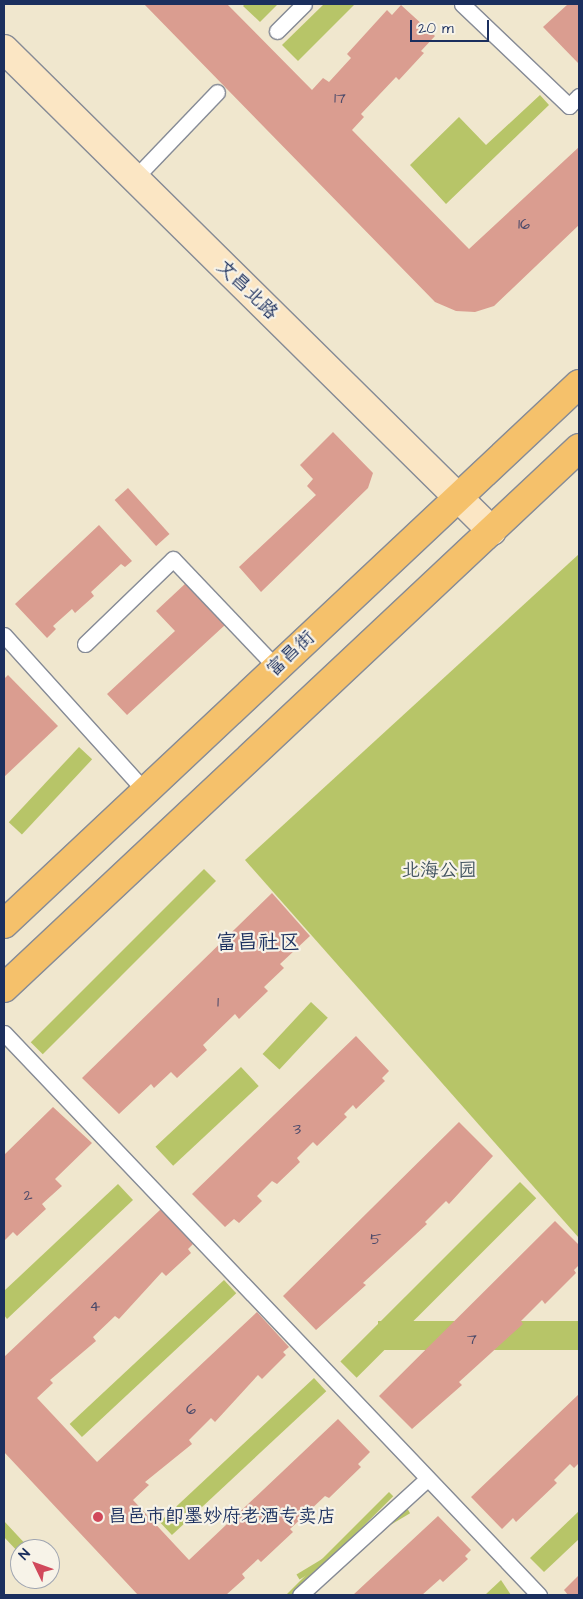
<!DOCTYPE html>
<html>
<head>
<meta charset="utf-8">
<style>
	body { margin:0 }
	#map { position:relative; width:583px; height:1599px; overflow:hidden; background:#f0e7ce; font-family:"Architects Daughter","LXGW WenKai TC",sans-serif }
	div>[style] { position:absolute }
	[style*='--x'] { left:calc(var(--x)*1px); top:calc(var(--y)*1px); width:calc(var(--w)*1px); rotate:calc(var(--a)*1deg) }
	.green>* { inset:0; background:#b7c568; transform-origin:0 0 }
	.building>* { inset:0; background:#da9d90; transform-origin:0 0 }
	.roads { filter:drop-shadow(1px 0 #868b96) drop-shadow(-1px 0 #868b96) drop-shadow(0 1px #868b96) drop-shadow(0 -1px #868b96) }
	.lane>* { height:15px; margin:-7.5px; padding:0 7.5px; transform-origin:7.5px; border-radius:7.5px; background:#fff }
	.secondary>* { height:28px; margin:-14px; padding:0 14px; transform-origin:14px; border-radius:14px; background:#fbe6c4 }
	.primary>* { height:28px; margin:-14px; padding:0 14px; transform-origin:14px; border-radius:14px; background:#f5c16b }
	.dots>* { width:14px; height:14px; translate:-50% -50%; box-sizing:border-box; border:2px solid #f7f3e8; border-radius:50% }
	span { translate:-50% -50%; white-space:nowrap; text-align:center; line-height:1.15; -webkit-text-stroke:4.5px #f7f3e8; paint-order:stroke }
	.number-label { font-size:16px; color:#4b4a6a }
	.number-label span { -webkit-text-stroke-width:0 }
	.street-label { font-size:19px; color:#1b2f5e }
	.park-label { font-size:19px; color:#425460 }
	.poi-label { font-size:19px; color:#1b2f5e }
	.left { translate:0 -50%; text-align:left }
	.quarter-label { font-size:21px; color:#1b2f5e }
	.frame { position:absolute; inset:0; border:5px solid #1b2f5e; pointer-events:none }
	.north { position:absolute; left:10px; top:1539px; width:50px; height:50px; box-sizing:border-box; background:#f7f3e8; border:1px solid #9fa5b1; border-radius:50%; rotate:312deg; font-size:14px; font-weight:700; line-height:20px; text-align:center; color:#1b2f5e }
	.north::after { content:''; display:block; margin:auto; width:18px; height:22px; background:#d1495b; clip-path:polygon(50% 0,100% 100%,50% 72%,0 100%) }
	.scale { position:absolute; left:410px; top:20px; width:79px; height:22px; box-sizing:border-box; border:2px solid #1b2f5e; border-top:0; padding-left:6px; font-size:15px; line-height:18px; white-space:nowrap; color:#1b2f5e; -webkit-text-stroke:4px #f7f3e8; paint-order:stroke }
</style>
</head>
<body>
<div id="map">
	<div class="green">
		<div style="clip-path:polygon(245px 4px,278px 4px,260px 22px,243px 6px)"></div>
		<div style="clip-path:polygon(324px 4px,355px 4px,298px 61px,282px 45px)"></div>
		<div style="clip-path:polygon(540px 95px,549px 105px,446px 204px,410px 165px,459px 117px,486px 145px)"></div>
		<div style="clip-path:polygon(579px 554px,579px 1238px,245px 860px)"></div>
		<div style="left:79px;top:747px;width:18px;height:103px;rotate:43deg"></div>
		<div style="left:204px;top:869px;width:17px;height:245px;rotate:45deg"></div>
		<div style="left:311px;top:1002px;width:23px;height:71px;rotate:43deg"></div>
		<div style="left:241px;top:1067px;width:26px;height:117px;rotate:47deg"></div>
		<div style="left:520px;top:1182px;width:23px;height:254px;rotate:45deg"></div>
		<div style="clip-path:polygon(118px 1184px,133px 1200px,7px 1319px,4px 1315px,4px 1291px)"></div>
		<div style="left:224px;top:1280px;width:18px;height:211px;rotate:47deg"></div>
		<div style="left:579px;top:1321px;width:29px;height:201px;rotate:90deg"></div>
		<div style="left:314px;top:1378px;width:18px;height:211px;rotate:47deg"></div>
		<div style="left:389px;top:1492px;width:6px;height:153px;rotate:45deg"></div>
		<div style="left:407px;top:1508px;width:6px;height:129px;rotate:59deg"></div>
		<div style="clip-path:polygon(579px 1511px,579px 1539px,544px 1572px,530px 1558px)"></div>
		<div style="clip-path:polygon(4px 1521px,30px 1549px,20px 1549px,20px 1554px,4px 1537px)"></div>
		<div style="clip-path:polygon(501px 1580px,511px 1595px,485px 1595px)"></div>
	</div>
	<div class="building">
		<div style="clip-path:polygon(144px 4px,227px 4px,312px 90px,323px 78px,329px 82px,351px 58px,347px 54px,387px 10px,392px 15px,401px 5px,435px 36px,421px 51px,424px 53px,399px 80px,396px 77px,361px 114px,364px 117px,352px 130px,469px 249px,579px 147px,579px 225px,494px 306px,475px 312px,456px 311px,435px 302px)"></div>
		<div style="clip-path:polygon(568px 4px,579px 4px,579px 64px,543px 27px)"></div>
		<div style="clip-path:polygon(333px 432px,373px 473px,368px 488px,261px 592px,239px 567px,316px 495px,307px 486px,313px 479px,300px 465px)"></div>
		<div style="left:128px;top:488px;width:62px;height:18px;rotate:48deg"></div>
		<div style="clip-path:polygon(99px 525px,132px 561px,125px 567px,121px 564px,91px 592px,94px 596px,75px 613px,72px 609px,53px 626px,56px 629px,47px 638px,15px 604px)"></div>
		<div style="clip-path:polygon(186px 583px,225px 625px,127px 715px,107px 694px,175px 631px,156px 611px)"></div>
		<div style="clip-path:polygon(8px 675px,58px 726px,4px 777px,4px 679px)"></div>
		<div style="clip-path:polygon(272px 893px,310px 936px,280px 964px,284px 968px,264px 987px,268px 991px,239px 1019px,235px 1014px,203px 1045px,207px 1050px,177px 1078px,171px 1072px,154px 1088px,151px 1084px,119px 1114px,82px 1078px)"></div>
		<div style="clip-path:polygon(356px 1036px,389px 1071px,382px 1078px,385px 1081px,356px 1109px,353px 1105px,344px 1114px,347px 1117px,317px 1146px,313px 1142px,297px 1158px,300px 1162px,277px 1184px,272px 1181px,257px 1196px,262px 1201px,239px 1223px,234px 1219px,225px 1227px,192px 1194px)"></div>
		<div style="clip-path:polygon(53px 1107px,92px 1143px,55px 1179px,62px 1186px,42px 1204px,46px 1209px,17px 1236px,13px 1232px,4px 1241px,4px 1155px)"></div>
		<div style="clip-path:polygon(459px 1122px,493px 1156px,449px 1204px,446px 1201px,425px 1222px,427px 1224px,363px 1283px,366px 1285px,316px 1330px,283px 1296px)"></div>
		<div style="clip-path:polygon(161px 1209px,193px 1244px,188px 1249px,191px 1253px,166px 1276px,162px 1272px,119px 1319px,115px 1316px,93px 1337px,96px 1341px,50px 1380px,53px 1383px,37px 1398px,97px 1462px,257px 1312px,289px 1347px,283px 1352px,286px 1355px,262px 1379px,258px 1375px,215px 1422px,211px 1418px,189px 1440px,192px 1444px,145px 1482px,149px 1485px,133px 1500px,189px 1560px,338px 1419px,370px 1452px,358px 1464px,361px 1467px,329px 1498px,325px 1496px,290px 1529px,293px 1532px,261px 1562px,258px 1559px,242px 1574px,245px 1578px,226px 1595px,138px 1595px,4px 1452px,4px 1357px)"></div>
		<div style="clip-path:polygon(555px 1221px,579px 1245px,579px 1265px,574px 1270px,576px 1273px,545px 1304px,542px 1300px,521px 1321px,523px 1324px,459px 1382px,462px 1385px,412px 1429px,379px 1396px)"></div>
		<div style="clip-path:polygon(579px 1394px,579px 1463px,574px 1468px,570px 1464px,554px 1480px,557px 1483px,516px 1522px,513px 1518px,502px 1529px,471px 1497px)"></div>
		<div style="clip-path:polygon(438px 1516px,471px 1550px,465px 1556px,468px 1559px,443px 1582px,440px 1579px,422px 1595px,353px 1595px)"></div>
		<div style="clip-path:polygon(579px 1575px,579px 1595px,568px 1595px,564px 1590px)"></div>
	</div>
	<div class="roads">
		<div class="lane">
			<div style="--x:462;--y:4;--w:148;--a:43.6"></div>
			<div style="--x:569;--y:106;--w:14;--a:-45"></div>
			<div style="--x:277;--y:31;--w:38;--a:-45"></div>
			<div style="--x:134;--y:179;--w:120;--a:-46.3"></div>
			<div style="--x:4;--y:635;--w:210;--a:47.9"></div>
			<div style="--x:85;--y:644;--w:122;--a:-44"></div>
			<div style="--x:173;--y:559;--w:149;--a:46.4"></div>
			<div style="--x:4;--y:1033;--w:776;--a:46.41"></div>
			<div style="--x:300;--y:1595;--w:172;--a:-42.4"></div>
		</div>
		<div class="secondary">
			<div style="--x:4;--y:49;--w:686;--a:44.65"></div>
		</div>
		<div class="primary">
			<div style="--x:4;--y:924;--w:789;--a:-43.2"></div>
			<div style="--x:4;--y:988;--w:789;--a:-43.2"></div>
		</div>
	</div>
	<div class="dots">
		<div style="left:98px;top:1517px;background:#d1495b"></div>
	</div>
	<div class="number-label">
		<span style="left:340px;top:98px">17</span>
		<span style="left:524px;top:224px">16</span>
		<span style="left:218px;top:1002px">1</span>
		<span style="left:297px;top:1129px">3</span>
		<span style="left:28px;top:1195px">2</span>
		<span style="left:376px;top:1239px">5</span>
		<span style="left:95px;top:1306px">4</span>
		<span style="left:472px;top:1339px">7</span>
		<span style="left:191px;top:1409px">6</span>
	</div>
	<div class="street-label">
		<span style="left:247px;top:290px;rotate:44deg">文昌北路</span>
		<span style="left:291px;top:654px;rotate:-43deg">富昌街</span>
	</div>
	<div class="park-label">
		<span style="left:439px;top:871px">北海公园</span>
	</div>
	<div class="poi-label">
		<span class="left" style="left:108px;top:1517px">昌邑市即墨妙府老酒专卖店</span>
	</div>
	<div class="quarter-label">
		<span style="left:258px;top:943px">富昌社区</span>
	</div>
	<div class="frame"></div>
	<div class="north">N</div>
	<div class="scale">20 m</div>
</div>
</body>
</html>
